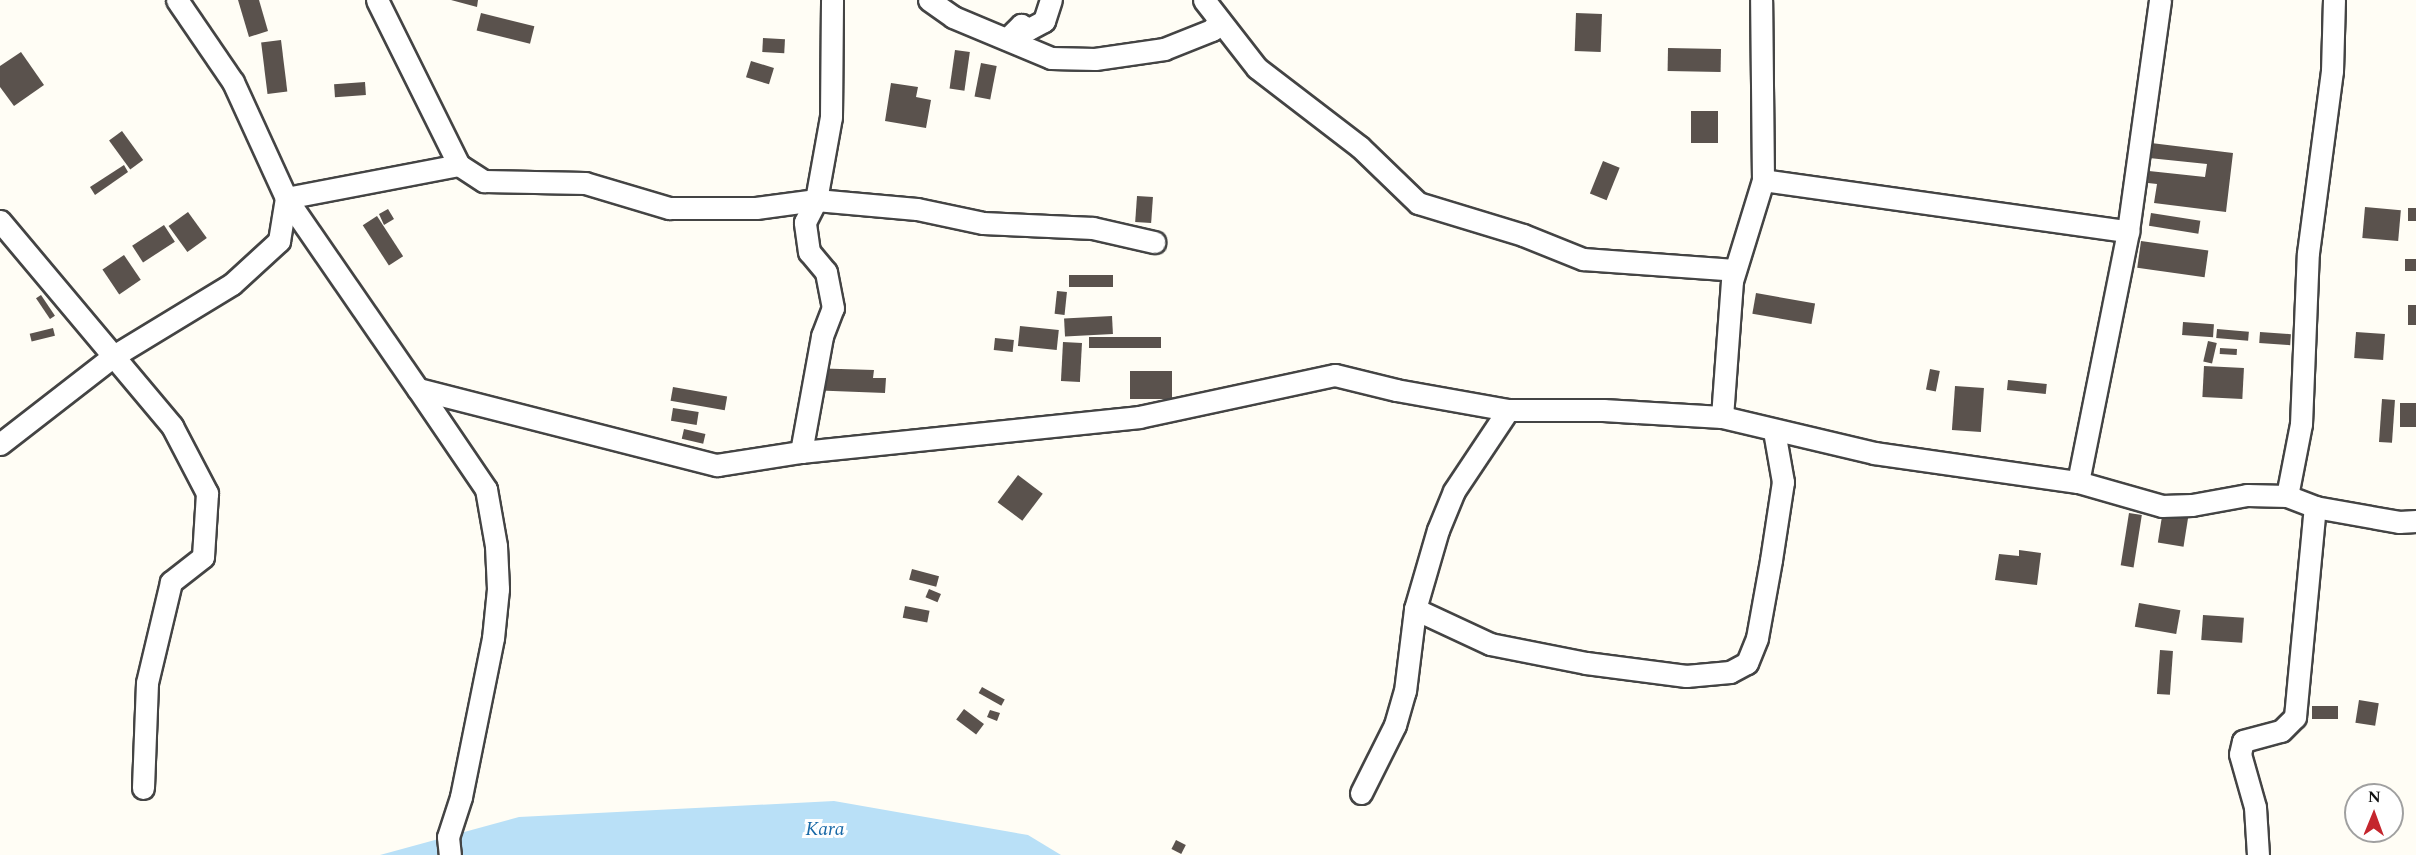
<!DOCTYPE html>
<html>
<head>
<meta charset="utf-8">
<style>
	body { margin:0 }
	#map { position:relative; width:2416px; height:855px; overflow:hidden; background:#fffdf5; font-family:Spectral,serif }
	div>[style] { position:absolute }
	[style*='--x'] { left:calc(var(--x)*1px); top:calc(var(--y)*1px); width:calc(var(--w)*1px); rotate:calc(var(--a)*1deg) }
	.water>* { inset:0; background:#b9e0f7 }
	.building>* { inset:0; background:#5a524d; transform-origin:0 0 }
	.roads { filter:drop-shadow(2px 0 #444) drop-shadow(-2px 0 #444) drop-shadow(0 2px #444) drop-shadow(0 -2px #444) }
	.street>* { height:21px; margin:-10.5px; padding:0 10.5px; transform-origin:10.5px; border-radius:10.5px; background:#fff }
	span { translate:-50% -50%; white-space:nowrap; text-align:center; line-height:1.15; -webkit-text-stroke:6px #fff; paint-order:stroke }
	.water-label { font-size:20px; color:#1768a6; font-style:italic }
	.north { position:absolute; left:2344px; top:783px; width:60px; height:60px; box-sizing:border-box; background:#fff; border:2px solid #a0a0a0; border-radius:50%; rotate:1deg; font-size:16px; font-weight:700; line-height:24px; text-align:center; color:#111 }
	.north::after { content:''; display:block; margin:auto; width:21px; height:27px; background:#c4262e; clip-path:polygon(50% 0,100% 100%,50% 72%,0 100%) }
</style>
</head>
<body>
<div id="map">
	<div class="water">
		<div style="clip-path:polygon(834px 801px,1028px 835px,1061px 855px,380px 855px,519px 817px)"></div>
	</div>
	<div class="building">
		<div style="clip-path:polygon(238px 0,259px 0,268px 31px,249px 37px)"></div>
		<div style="clip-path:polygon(451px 0,478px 0,477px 7px)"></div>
		<div style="left:481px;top:13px;width:55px;height:18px;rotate:14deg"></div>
		<div style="left:1576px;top:13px;width:26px;height:38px;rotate:2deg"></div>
		<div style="left:763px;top:38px;width:22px;height:14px;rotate:3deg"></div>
		<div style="left:281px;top:40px;width:52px;height:20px;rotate:83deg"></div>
		<div style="left:1668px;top:48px;width:53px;height:23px;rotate:1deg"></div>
		<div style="left:955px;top:50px;width:15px;height:39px;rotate:8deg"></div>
		<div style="clip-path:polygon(21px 52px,44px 85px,14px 106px,0 87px,0 66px)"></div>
		<div style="left:751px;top:61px;width:24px;height:17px;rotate:17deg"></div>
		<div style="left:981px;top:63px;width:16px;height:34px;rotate:11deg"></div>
		<div style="left:365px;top:82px;width:13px;height:31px;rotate:86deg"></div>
		<div style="clip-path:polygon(891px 83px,918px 87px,916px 97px,931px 100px,926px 128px,885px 121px)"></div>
		<div style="left:1691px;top:111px;width:27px;height:32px"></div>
		<div style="left:122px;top:131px;width:36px;height:16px;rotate:54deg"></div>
		<div style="clip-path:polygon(2151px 143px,2233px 153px,2226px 212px,2154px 203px,2157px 184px,2148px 183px,2149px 171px,2205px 177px,2207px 164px,2149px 158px)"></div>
		<div style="left:1603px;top:161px;width:18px;height:35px;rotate:22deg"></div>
		<div style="clip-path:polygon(124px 165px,128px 172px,95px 195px,90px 187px)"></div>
		<div style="left:1137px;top:196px;width:16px;height:26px;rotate:4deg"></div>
		<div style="left:2365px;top:207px;width:36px;height:31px;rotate:5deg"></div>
		<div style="left:2408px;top:208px;width:8px;height:13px"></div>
		<div style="clip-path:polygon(388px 209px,394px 219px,384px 225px,379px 214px)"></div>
		<div style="left:188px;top:212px;width:32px;height:24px;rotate:54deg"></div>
		<div style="left:2151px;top:213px;width:50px;height:13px;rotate:9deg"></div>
		<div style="left:377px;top:216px;width:48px;height:17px;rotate:57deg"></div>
		<div style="left:164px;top:225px;width:20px;height:38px;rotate:57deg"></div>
		<div style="left:2141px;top:241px;width:68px;height:27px;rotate:8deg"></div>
		<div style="left:124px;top:255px;width:30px;height:26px;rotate:56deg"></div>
		<div style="left:2405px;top:259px;width:11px;height:12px"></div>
		<div style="left:1113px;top:275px;width:12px;height:44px;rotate:90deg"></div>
		<div style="left:1057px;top:291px;width:10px;height:23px;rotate:6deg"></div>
		<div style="left:1756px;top:293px;width:60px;height:21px;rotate:10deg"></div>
		<div style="left:41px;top:295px;width:25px;height:6px;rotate:56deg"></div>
		<div style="left:2408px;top:305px;width:8px;height:20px"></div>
		<div style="left:1112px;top:316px;width:18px;height:48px;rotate:87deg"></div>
		<div style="left:2183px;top:322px;width:31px;height:13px;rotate:4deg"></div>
		<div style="left:1020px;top:326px;width:39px;height:20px;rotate:6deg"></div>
		<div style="left:53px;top:328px;width:8px;height:24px;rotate:76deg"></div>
		<div style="left:2217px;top:329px;width:32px;height:9px;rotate:5deg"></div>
		<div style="left:2260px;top:332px;width:31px;height:11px;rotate:4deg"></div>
		<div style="left:2356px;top:332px;width:29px;height:26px;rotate:4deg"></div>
		<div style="left:1089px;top:337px;width:72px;height:11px"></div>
		<div style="left:995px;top:338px;width:19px;height:12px;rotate:6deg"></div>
		<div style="left:2208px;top:341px;width:9px;height:21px;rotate:13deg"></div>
		<div style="left:1063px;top:342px;width:19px;height:39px;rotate:3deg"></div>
		<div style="left:2220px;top:348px;width:17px;height:6px;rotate:3deg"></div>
		<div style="left:2204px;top:366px;width:40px;height:31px;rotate:3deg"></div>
		<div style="clip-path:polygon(807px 368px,874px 370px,873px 378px,886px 378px,885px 393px,807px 390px)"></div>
		<div style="left:1930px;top:369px;width:10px;height:21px;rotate:11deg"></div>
		<div style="left:1172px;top:371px;width:28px;height:42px;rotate:90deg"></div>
		<div style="left:2008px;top:380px;width:39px;height:10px;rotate:6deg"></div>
		<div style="left:1955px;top:386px;width:29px;height:44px;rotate:4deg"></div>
		<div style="left:673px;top:387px;width:55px;height:14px;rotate:10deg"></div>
		<div style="left:2382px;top:399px;width:13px;height:43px;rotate:4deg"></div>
		<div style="left:2400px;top:403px;width:16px;height:24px"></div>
		<div style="left:673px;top:408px;width:26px;height:13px;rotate:9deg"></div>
		<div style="left:684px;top:429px;width:22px;height:10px;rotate:13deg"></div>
		<div style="left:1018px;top:475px;width:31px;height:34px;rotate:37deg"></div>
		<div style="left:2163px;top:510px;width:26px;height:33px;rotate:9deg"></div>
		<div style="left:2129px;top:513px;width:13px;height:53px;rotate:9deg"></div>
		<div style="clip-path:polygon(2019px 550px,2041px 553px,2037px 585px,1995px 580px,1999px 554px,2019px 556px)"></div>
		<div style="left:912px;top:569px;width:28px;height:11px;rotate:15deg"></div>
		<div style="left:929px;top:589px;width:13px;height:9px;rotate:23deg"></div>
		<div style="left:2139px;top:603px;width:42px;height:24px;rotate:10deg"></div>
		<div style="left:905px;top:606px;width:25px;height:12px;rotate:11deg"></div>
		<div style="left:2203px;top:615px;width:41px;height:25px;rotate:4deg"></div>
		<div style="left:2160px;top:650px;width:13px;height:44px;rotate:4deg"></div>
		<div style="left:982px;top:687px;width:26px;height:7px;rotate:29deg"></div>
		<div style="left:2359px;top:700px;width:20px;height:23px;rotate:9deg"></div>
		<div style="left:2312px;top:706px;width:26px;height:13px"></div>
		<div style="left:964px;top:709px;width:25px;height:13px;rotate:37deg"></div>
		<div style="clip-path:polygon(990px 710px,1000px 713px,997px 721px,987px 717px)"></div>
		<div style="left:1176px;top:840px;width:11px;height:10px;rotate:27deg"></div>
	</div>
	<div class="roads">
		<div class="street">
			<div style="--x:177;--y:0;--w:99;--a:55.7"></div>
			<div style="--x:233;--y:82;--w:128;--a:65.4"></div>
			<div style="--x:286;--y:198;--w:232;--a:55.4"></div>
			<div style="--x:418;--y:389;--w:309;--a:14.3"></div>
			<div style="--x:717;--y:465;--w:85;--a:-8.8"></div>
			<div style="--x:801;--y:452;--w:340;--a:-5.9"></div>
			<div style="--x:1139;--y:417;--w:200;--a:-12.1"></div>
			<div style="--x:1335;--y:375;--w:63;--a:13.8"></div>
			<div style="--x:1396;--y:390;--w:114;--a:10.1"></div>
			<div style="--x:1508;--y:410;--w:95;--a:0"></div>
			<div style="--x:1603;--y:410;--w:119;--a:3.4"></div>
			<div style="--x:1722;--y:417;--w:156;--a:13.3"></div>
			<div style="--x:1874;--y:453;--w:206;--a:8.1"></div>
			<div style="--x:2078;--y:482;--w:87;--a:15.9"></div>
			<div style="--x:2162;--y:506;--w:30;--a:-2"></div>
			<div style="--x:2192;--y:505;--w:56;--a:-10.3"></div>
			<div style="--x:2247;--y:495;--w:40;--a:1.4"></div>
			<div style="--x:2287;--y:496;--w:30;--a:21"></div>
			<div style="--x:2315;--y:507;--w:85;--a:10.1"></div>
			<div style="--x:2399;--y:522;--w:17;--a:-3"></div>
			<div style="--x:377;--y:0;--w:184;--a:63.6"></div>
			<div style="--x:459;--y:165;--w:30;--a:33"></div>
			<div style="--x:484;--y:181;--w:101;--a:1.1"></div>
			<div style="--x:585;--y:183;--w:88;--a:16.6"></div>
			<div style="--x:669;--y:208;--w:87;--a:0"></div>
			<div style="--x:756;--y:208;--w:61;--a:-7.6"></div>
			<div style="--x:816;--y:200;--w:101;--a:5.1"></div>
			<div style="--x:917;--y:209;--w:67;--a:12"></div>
			<div style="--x:983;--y:223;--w:110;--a:2.6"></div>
			<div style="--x:1093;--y:228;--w:63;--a:12.9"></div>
			<div style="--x:929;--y:0;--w:29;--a:35"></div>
			<div style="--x:953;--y:17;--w:106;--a:22.7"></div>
			<div style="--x:1051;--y:58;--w:44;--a:1.3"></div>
			<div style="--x:1095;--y:59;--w:70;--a:-8.2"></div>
			<div style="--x:1164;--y:49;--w:52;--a:-21.6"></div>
			<div style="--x:1212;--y:30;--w:12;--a:-55"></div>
			<div style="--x:1204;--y:0;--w:86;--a:52.1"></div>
			<div style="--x:1257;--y:68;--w:130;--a:37.5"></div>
			<div style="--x:1360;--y:147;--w:81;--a:44"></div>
			<div style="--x:1418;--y:203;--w:110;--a:16.9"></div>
			<div style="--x:1523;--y:235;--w:65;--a:21.8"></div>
			<div style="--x:1583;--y:259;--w:152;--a:4.1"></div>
			<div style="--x:1007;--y:39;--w:20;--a:-45"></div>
			<div style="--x:1021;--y:25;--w:9;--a:27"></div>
			<div style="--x:1029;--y:29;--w:17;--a:-28"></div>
			<div style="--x:1044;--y:21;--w:22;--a:-72"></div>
			<div style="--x:1763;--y:180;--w:369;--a:8"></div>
			<div style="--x:286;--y:198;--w:176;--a:-10.8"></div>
			<div style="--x:0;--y:221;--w:268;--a:50"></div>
			<div style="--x:172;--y:426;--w:76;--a:62.4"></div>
			<div style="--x:207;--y:493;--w:64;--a:93.6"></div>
			<div style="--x:203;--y:557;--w:41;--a:142"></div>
			<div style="--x:171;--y:582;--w:104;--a:103.4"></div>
			<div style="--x:147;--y:683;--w:105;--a:92.2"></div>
			<div style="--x:418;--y:389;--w:121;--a:55.8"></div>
			<div style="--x:486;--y:489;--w:58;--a:80"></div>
			<div style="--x:496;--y:546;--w:43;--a:87.3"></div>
			<div style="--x:498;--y:589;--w:49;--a:95.8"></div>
			<div style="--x:493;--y:638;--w:162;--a:101.4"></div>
			<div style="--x:461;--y:797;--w:42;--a:108"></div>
			<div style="--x:448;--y:837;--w:18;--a:84"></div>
			<div style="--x:1722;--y:417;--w:136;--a:-85.8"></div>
			<div style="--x:1732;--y:281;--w:106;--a:-72.9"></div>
			<div style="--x:1763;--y:180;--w:180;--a:-90.6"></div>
			<div style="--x:0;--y:444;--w:142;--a:-37.8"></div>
			<div style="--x:112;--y:357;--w:140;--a:-31.3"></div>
			<div style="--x:232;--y:284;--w:64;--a:-42.5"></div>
			<div style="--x:279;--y:241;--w:44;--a:-80.8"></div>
			<div style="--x:801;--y:452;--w:118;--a:-79.7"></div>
			<div style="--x:822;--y:336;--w:30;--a:-69"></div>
			<div style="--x:833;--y:308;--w:37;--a:-101"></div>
			<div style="--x:826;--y:272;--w:26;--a:-130"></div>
			<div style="--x:809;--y:252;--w:30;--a:-98"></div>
			<div style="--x:805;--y:222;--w:25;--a:-63"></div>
			<div style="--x:816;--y:200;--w:84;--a:-79.8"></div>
			<div style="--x:831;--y:117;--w:117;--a:-89.5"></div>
			<div style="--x:2078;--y:482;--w:256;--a:-78.7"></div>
			<div style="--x:2128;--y:231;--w:233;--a:-82.1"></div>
			<div style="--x:2287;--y:496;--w:73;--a:-79"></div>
			<div style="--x:2301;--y:424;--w:171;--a:-87.7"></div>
			<div style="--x:2308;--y:253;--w:184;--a:-82.5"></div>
			<div style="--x:2332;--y:71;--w:71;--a:-88.4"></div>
			<div style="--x:1415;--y:609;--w:83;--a:25"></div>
			<div style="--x:1490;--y:644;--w:98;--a:11.2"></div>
			<div style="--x:1586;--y:663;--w:101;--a:7.4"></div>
			<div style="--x:1686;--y:676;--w:44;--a:-5.2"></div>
			<div style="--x:1730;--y:672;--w:19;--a:-28"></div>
			<div style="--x:1747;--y:663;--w:27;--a:-68"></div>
			<div style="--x:1757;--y:638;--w:79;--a:-79.8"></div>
			<div style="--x:1771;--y:560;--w:79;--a:-81.3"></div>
			<div style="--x:1783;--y:482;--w:52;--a:-100"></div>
			<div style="--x:1361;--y:793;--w:76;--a:-63.4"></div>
			<div style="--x:1395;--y:725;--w:35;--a:-74"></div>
			<div style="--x:1405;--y:691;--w:83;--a:-83"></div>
			<div style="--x:1415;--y:609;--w:82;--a:-73.8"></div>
			<div style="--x:1438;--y:530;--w:42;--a:-67.7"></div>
			<div style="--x:1454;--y:491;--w:97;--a:-56.3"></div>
			<div style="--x:2258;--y:855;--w:48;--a:-93.6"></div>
			<div style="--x:2255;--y:807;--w:55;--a:-105.8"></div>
			<div style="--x:2240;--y:754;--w:13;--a:-77"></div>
			<div style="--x:2243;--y:741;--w:39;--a:-15"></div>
			<div style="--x:2281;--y:731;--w:20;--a:-45"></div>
			<div style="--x:2295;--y:717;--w:211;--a:-84.6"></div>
		</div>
	</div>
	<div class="water-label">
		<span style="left:825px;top:829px">Kara</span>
	</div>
	<div class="north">N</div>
</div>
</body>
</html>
